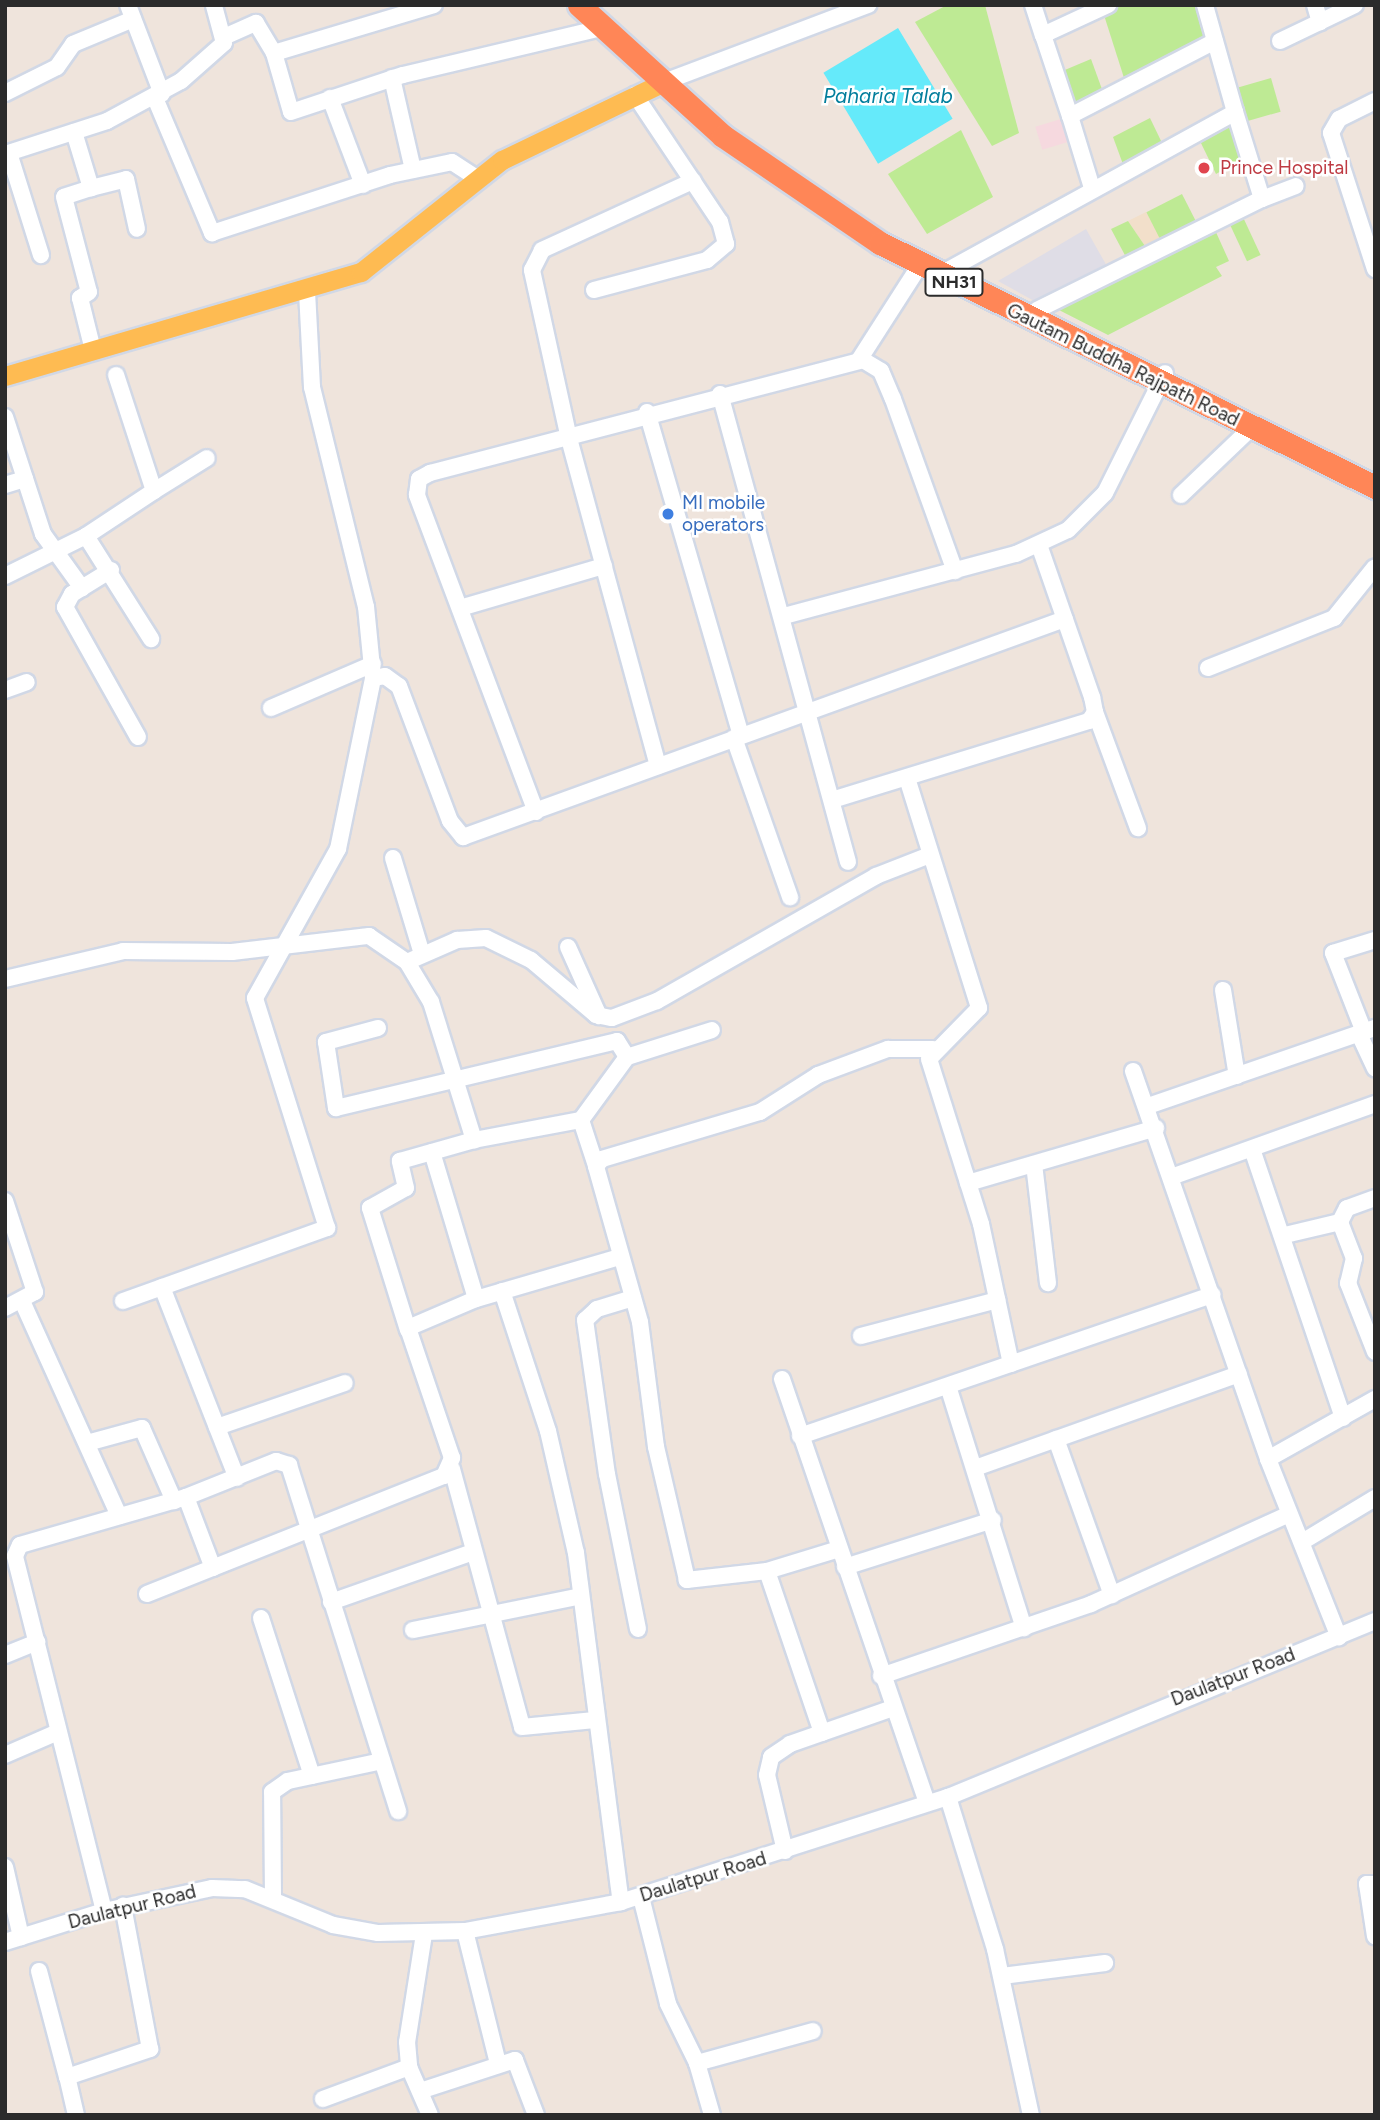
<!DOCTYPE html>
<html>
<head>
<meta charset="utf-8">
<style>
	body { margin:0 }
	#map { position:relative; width:1380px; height:2120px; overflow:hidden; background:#efe4dc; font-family:Figtree,sans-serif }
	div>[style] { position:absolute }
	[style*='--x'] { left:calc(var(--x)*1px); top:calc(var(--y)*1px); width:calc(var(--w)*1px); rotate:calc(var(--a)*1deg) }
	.industrial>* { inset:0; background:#dfdde6 }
	.education>* { inset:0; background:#f2dfca }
	.medical>* { inset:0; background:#f6d9df; transform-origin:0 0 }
	.green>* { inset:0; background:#beea94; transform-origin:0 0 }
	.water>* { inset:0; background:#65eafa; transform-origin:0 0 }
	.roads { filter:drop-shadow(2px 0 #d1d8e6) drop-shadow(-2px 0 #d1d8e6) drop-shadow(0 2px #d1d8e6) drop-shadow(0 -2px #d1d8e6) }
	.minor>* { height:16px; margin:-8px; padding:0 8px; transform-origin:8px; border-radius:8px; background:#fff }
	.major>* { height:19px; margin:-9.5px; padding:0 9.5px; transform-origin:9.5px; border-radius:9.5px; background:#febb52 }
	.highway>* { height:23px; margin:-11.5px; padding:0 11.5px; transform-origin:11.5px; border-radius:11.5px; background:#ff8657 }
	.dots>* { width:19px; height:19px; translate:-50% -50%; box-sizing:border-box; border:4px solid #fff; border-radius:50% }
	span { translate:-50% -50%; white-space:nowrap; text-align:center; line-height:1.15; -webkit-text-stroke:5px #fff; paint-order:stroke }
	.shield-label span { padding:2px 5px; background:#fff; border:2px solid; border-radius:5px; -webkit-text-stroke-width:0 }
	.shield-label { font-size:18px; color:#2b2b2b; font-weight:700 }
	.health-label { font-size:19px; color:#be3a42 }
	.left { translate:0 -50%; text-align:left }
	.street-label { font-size:19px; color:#2b2b2b }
	.shop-label { font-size:19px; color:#366cbe }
	.water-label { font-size:21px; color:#027e9c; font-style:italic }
	.frame { position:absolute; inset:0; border:7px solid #2b2b2b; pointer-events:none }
</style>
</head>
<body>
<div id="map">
	<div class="industrial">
		<div style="clip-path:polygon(1086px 229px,1108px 268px,1036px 302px,998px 281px)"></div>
	</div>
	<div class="education">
		<div style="clip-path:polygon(1146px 212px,1163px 242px,1147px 249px,1128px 221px)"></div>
	</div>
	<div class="medical">
		<div style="left:1064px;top:118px;width:24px;height:30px;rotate:73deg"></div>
	</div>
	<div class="green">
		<div style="clip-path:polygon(947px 5px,985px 5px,1019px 133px,992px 146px,915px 22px)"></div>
		<div style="clip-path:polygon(1118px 5px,1198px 5px,1208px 39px,1125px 81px,1103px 12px)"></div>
		<div style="clip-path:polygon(1091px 59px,1103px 92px,1073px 109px,1060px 72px)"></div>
		<div style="left:1271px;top:78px;width:35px;height:37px;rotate:74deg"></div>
		<div style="clip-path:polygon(1150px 118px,1163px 145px,1124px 167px,1113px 137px)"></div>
		<div style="clip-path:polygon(1231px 121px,1244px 158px,1216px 174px,1199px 139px)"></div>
		<div style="clip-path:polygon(961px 130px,993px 197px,927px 234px,888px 174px)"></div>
		<div style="left:1182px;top:194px;width:34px;height:40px;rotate:63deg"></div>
		<div style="left:1242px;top:215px;width:44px;height:15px;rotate:65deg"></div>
		<div style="clip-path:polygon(1128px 221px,1147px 249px,1127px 259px,1111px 229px)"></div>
		<div style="clip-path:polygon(1215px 230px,1229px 261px,1216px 267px,1222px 276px,1108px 335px,1057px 309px)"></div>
	</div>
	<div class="water">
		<div style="left:898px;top:28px;width:106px;height:87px;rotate:59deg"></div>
	</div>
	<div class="roads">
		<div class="minor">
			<div style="--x:128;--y:5;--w:95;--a:69.1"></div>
			<div style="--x:1033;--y:5;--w:32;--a:72"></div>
			<div style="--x:1043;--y:35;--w:72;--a:-24.8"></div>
			<div style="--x:1315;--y:5;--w:18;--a:74"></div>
			<div style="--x:1043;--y:35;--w:85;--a:71.6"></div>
			<div style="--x:1070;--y:116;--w:163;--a:-27.3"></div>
			<div style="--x:224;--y:37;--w:35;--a:-24"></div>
			<div style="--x:256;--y:23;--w:35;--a:59"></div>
			<div style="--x:274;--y:53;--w:61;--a:73.9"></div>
			<div style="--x:291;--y:112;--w:118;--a:-18.3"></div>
			<div style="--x:403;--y:75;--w:204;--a:-13.3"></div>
			<div style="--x:1280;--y:41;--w:83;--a:-25.6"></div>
			<div style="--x:274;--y:53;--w:167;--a:-16.7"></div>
			<div style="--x:392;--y:78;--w:94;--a:77.1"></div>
			<div style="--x:672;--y:79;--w:210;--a:-20.7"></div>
			<div style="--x:5;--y:93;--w:58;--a:-26.6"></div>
			<div style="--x:57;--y:67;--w:28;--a:-55"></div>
			<div style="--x:73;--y:44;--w:65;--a:-22.6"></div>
			<div style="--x:155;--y:98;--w:147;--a:67.1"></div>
			<div style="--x:212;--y:233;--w:187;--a:-18"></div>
			<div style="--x:390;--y:175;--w:63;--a:-11.8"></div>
			<div style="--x:452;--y:162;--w:27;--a:33"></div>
			<div style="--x:330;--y:98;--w:93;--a:69.2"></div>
			<div style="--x:1375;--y:101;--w:40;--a:153.4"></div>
			<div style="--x:1339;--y:119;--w:16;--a:120"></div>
			<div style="--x:1331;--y:133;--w:143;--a:72.1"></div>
			<div style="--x:1070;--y:116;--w:75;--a:73"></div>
			<div style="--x:74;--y:132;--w:59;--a:73.1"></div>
			<div style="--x:91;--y:188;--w:28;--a:162"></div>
			<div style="--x:64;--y:197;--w:98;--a:75.3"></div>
			<div style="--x:89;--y:292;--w:11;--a:146"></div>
			<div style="--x:80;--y:298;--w:49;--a:76"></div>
			<div style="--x:9;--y:153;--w:107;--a:72.6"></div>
			<div style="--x:5;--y:154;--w:107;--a:-17.9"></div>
			<div style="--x:107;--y:121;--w:84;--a:-28.4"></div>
			<div style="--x:181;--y:81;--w:57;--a:-41.5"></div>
			<div style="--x:224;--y:43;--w:39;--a:-105"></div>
			<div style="--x:91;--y:188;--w:36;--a:-14"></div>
			<div style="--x:126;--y:179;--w:51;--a:77.6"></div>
			<div style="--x:1262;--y:199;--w:36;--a:-21"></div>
			<div style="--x:939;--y:275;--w:338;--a:-28.8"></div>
			<div style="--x:1235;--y:112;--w:111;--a:-105.7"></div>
			<div style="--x:594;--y:290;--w:117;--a:-14.9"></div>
			<div style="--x:707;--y:260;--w:25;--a:-40"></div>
			<div style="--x:726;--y:244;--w:23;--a:-105"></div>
			<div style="--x:720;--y:222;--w:153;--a:-123.8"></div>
			<div style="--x:1037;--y:310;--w:251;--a:-26.3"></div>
			<div style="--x:1262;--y:199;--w:91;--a:-107.2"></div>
			<div style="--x:859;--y:360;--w:113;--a:-57.3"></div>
			<div style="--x:720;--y:394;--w:485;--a:74.7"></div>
			<div style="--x:647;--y:412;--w:336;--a:73.8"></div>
			<div style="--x:5;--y:417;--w:123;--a:72"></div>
			<div style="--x:43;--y:534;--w:67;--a:54.2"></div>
			<div style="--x:5;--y:485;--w:21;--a:-17"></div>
			<div style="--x:154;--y:491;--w:62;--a:-31.9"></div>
			<div style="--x:1181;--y:495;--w:97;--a:-43.7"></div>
			<div style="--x:86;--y:536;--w:122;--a:57.7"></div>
			<div style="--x:111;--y:570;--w:46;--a:148.4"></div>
			<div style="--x:72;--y:594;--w:15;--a:118"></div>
			<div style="--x:65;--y:607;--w:149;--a:60.7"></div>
			<div style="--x:5;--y:576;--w:90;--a:-26.3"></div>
			<div style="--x:86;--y:536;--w:82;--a:-33.5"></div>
			<div style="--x:154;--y:491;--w:122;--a:-108.1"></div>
			<div style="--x:460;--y:608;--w:150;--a:-16.3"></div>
			<div style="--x:784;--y:616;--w:240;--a:-15"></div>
			<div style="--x:1016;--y:554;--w:57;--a:-24.8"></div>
			<div style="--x:1068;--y:530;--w:52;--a:-45"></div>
			<div style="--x:1105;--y:493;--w:134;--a:-63.4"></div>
			<div style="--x:1208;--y:668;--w:136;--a:-21.6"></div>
			<div style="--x:1334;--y:618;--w:65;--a:-51.2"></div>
			<div style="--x:373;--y:678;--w:12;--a:-9"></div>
			<div style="--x:385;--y:676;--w:17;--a:36"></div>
			<div style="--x:399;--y:686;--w:144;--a:69.3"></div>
			<div style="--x:450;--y:821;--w:21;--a:51"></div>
			<div style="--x:463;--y:837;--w:640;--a:-19.91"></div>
			<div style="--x:5;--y:690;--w:23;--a:-20"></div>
			<div style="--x:271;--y:708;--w:111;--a:-23.3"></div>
			<div style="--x:1095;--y:712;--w:124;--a:69.7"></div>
			<div style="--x:734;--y:738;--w:169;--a:70.6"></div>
			<div style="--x:658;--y:766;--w:344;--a:-105.2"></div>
			<div style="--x:568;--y:434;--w:168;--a:-102.4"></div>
			<div style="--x:532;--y:270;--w:22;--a:-63"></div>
			<div style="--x:542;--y:250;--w:166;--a:-24.6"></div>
			<div style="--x:907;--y:778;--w:241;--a:72.6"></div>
			<div style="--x:979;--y:1008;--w:71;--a:134.4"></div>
			<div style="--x:929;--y:1059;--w:173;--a:72.5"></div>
			<div style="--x:981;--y:1224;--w:143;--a:77.9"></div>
			<div style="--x:832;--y:800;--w:269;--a:-17.1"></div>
			<div style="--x:1089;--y:721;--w:11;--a:-56"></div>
			<div style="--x:1095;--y:712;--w:15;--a:-101"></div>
			<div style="--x:1092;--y:697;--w:161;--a:-109.2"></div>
			<div style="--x:536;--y:812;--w:339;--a:-110.6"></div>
			<div style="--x:417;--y:495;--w:16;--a:-83"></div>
			<div style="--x:419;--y:479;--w:13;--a:-29"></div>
			<div style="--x:430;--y:473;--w:448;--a:-14.6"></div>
			<div style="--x:863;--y:360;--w:21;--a:31"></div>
			<div style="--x:881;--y:371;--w:30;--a:67"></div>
			<div style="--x:893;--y:399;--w:183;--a:70.2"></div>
			<div style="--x:393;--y:858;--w:100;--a:73.2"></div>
			<div style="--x:568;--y:947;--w:76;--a:65.8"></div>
			<div style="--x:407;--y:962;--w:55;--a:-23.7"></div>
			<div style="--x:457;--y:940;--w:29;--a:-4"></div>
			<div style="--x:486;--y:938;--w:50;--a:26.1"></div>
			<div style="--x:531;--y:960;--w:85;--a:40.2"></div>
			<div style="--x:596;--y:1015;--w:16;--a:11"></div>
			<div style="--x:612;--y:1018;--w:48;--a:-20.7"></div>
			<div style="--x:657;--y:1001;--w:252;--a:-29.7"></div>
			<div style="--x:876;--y:876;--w:58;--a:-21.3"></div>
			<div style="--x:5;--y:979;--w:121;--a:-13.3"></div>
			<div style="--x:123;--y:951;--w:109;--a:0.5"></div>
			<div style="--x:232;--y:952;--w:138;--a:-6.7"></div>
			<div style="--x:369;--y:936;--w:46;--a:34.4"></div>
			<div style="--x:407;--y:962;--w:47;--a:59"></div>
			<div style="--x:431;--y:1002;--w:145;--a:72.7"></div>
			<div style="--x:474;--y:1140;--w:109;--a:-10.6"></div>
			<div style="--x:581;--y:1120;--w:48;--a:71.9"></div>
			<div style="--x:1223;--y:990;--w:87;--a:80.8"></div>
			<div style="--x:378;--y:1028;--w:54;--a:164.9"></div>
			<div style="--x:326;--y:1042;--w:67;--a:81.4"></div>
			<div style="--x:336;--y:1108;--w:289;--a:-13.4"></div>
			<div style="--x:617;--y:1041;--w:19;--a:58"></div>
			<div style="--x:1364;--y:1032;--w:85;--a:-111.4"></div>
			<div style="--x:1333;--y:953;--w:44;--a:-17.2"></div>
			<div style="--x:1359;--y:1034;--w:38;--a:65"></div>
			<div style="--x:1133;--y:1071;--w:411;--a:70.8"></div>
			<div style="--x:1268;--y:1459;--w:192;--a:68.3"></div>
			<div style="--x:1148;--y:1106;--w:240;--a:-19"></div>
			<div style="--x:581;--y:1120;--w:78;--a:-53.9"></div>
			<div style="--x:627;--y:1057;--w:89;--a:-17.6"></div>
			<div style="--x:1252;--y:1149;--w:284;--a:71.3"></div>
			<div style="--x:432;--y:1152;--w:153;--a:73.3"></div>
			<div style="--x:1034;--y:1164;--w:120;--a:83.3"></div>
			<div style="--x:1174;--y:1176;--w:214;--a:-19.7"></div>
			<div style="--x:968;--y:1183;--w:196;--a:-16.3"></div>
			<div style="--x:1375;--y:1198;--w:30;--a:160"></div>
			<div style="--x:1347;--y:1208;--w:16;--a:117"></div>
			<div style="--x:1340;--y:1222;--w:39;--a:69"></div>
			<div style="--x:1354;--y:1258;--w:26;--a:103"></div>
			<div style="--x:1348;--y:1283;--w:74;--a:68.6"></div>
			<div style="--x:5;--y:1201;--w:96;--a:71.8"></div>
			<div style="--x:35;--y:1292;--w:34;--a:152"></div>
			<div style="--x:1285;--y:1235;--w:57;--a:-13.3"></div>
			<div style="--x:162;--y:1287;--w:205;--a:68.6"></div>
			<div style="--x:502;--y:1291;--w:147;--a:71.8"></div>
			<div style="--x:548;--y:1431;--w:125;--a:77.1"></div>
			<div style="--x:576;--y:1553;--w:352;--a:82.7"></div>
			<div style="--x:633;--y:1298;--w:38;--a:163"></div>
			<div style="--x:597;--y:1309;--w:16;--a:137"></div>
			<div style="--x:585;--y:1320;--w:156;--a:81.9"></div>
			<div style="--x:607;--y:1474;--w:158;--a:78.7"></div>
			<div style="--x:22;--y:1301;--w:236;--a:65.7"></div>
			<div style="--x:123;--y:1301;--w:217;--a:-19.7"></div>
			<div style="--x:327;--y:1228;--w:241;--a:-107.4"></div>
			<div style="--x:255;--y:998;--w:171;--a:-60.9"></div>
			<div style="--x:338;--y:849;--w:175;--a:-78.4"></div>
			<div style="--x:373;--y:678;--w:71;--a:-95.6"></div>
			<div style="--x:366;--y:607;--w:227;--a:-103.8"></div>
			<div style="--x:312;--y:387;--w:97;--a:-93"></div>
			<div style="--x:408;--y:1330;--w:128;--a:-107.3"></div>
			<div style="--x:370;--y:1208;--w:41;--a:-29.1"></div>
			<div style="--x:406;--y:1188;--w:28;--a:-103"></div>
			<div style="--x:400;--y:1161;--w:77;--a:-15.8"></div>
			<div style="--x:861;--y:1336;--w:141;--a:-14.8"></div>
			<div style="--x:782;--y:1379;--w:448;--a:71.1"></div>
			<div style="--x:948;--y:1386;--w:254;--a:72.6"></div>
			<div style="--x:217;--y:1427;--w:135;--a:-19"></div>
			<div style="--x:800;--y:1436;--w:436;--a:-18.9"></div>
			<div style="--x:1056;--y:1439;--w:166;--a:70.3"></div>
			<div style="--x:87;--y:1443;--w:57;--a:-15.3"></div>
			<div style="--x:142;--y:1428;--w:80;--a:66.3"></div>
			<div style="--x:1268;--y:1459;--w:123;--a:-29.3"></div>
			<div style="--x:975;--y:1468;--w:280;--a:-19.6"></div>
			<div style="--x:452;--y:1469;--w:267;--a:74.8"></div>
			<div style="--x:522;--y:1727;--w:73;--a:-5.5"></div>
			<div style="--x:186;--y:1497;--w:76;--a:69.2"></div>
			<div style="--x:1302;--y:1542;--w:85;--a:-31.1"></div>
			<div style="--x:839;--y:1549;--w:75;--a:163"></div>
			<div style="--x:767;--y:1571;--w:81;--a:173.6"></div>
			<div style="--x:687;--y:1580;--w:137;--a:-103.1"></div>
			<div style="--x:656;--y:1447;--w:126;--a:-97.3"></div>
			<div style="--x:640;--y:1322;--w:162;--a:-105.8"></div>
			<div style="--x:596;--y:1166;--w:9;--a:-49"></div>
			<div style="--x:602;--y:1159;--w:165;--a:-16.6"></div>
			<div style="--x:760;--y:1112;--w:69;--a:-32.5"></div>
			<div style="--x:818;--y:1075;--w:75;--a:-20.4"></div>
			<div style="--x:888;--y:1049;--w:45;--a:0"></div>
			<div style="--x:845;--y:1567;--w:155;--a:-17.6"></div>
			<div style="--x:767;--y:1571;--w:171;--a:71.2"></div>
			<div style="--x:147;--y:1594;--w:320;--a:-21.7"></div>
			<div style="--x:444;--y:1476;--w:20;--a:-66"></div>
			<div style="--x:452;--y:1458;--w:137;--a:-108.7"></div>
			<div style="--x:408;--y:1328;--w:74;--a:-23.1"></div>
			<div style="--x:476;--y:1299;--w:150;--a:-16.3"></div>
			<div style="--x:331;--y:1602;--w:151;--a:-19.4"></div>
			<div style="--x:261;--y:1618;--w:166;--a:72.1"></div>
			<div style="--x:413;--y:1630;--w:167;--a:-11.4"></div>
			<div style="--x:5;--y:1655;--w:35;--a:-22"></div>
			<div style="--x:881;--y:1676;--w:222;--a:-18.9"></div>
			<div style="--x:1091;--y:1604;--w:217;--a:-24.4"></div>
			<div style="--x:5;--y:1755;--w:58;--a:-23.5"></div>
			<div style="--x:948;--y:1797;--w:159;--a:72.8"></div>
			<div style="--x:995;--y:1949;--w:170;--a:77.8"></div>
			<div style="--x:785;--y:1851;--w:78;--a:-103.3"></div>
			<div style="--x:767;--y:1775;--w:18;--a:-77"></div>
			<div style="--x:771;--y:1757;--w:23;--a:-34"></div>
			<div style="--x:790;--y:1744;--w:109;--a:-19.3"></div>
			<div style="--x:5;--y:1867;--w:72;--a:77.1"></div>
			<div style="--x:1375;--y:1884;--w:8;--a:180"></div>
			<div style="--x:1367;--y:1884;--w:53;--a:81.3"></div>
			<div style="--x:641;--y:1897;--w:110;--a:75.8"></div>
			<div style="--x:668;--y:2004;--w:66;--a:63.8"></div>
			<div style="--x:697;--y:2063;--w:54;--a:73.9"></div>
			<div style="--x:273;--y:1898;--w:106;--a:-90.5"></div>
			<div style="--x:272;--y:1792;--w:19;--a:-35"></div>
			<div style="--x:288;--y:1781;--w:96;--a:-12"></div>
			<div style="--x:104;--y:1911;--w:366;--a:-104.1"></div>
			<div style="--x:15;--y:1556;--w:12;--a:-66"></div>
			<div style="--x:20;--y:1545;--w:173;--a:-16.1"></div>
			<div style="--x:186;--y:1497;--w:97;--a:-21.8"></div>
			<div style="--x:276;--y:1461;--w:14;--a:17"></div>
			<div style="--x:289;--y:1465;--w:363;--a:72.5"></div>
			<div style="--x:465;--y:1931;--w:136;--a:76"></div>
			<div style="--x:424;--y:1934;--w:109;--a:98.9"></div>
			<div style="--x:407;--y:2042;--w:25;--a:85"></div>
			<div style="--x:409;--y:2067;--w:52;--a:66.4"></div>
			<div style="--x:5;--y:1942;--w:104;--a:-17.4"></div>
			<div style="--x:104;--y:1911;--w:110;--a:-12"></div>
			<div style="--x:212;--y:1888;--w:33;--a:2"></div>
			<div style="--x:245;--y:1889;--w:95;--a:22.2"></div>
			<div style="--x:333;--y:1925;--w:46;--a:10.1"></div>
			<div style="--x:378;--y:1933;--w:87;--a:-1.3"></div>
			<div style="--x:465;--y:1931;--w:159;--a:-10.5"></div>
			<div style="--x:621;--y:1902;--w:343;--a:-17.8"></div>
			<div style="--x:948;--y:1797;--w:462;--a:-22.4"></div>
			<div style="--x:39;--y:1971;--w:110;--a:75.2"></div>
			<div style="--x:1002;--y:1976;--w:104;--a:-7.2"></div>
			<div style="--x:697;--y:2063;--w:120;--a:-15.4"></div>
			<div style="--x:420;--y:2091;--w:100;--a:-18.1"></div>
			<div style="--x:515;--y:2060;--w:59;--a:69.1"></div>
			<div style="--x:323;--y:2099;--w:92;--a:-20.4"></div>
			<div style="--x:76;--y:2115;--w:39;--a:-103"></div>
			<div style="--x:67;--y:2077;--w:88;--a:-18.6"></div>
			<div style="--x:150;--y:2049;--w:146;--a:-100.7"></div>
		</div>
		<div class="major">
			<div style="--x:5;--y:376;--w:371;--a:-16.3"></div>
			<div style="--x:361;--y:272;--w:180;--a:-38.5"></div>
			<div style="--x:502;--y:160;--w:178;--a:-25.7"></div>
		</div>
		<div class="highway">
			<div style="--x:579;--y:5;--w:195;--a:42.3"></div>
			<div style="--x:723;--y:136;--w:190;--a:34.3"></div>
			<div style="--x:880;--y:243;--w:552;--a:26.24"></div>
		</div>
	</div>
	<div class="dots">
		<div style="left:1204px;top:168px;background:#e0444e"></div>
		<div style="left:668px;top:514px;background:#3f7fe0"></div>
	</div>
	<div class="shield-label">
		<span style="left:954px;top:282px">NH31</span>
	</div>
	<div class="health-label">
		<span class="left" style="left:1220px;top:168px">Prince Hospital</span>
	</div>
	<div class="street-label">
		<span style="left:1123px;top:365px;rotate:26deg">Gautam Buddha Rajpath Road</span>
		<span style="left:1233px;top:1677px;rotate:-21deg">Daulatpur Road</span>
		<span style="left:703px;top:1877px;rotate:-17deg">Daulatpur Road</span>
		<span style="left:132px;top:1907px;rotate:-14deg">Daulatpur Road</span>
	</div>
	<div class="shop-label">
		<span class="left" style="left:682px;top:514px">MI mobile<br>operators</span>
	</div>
	<div class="water-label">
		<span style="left:888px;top:96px">Paharia Talab</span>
	</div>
	<div class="frame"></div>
</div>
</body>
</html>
